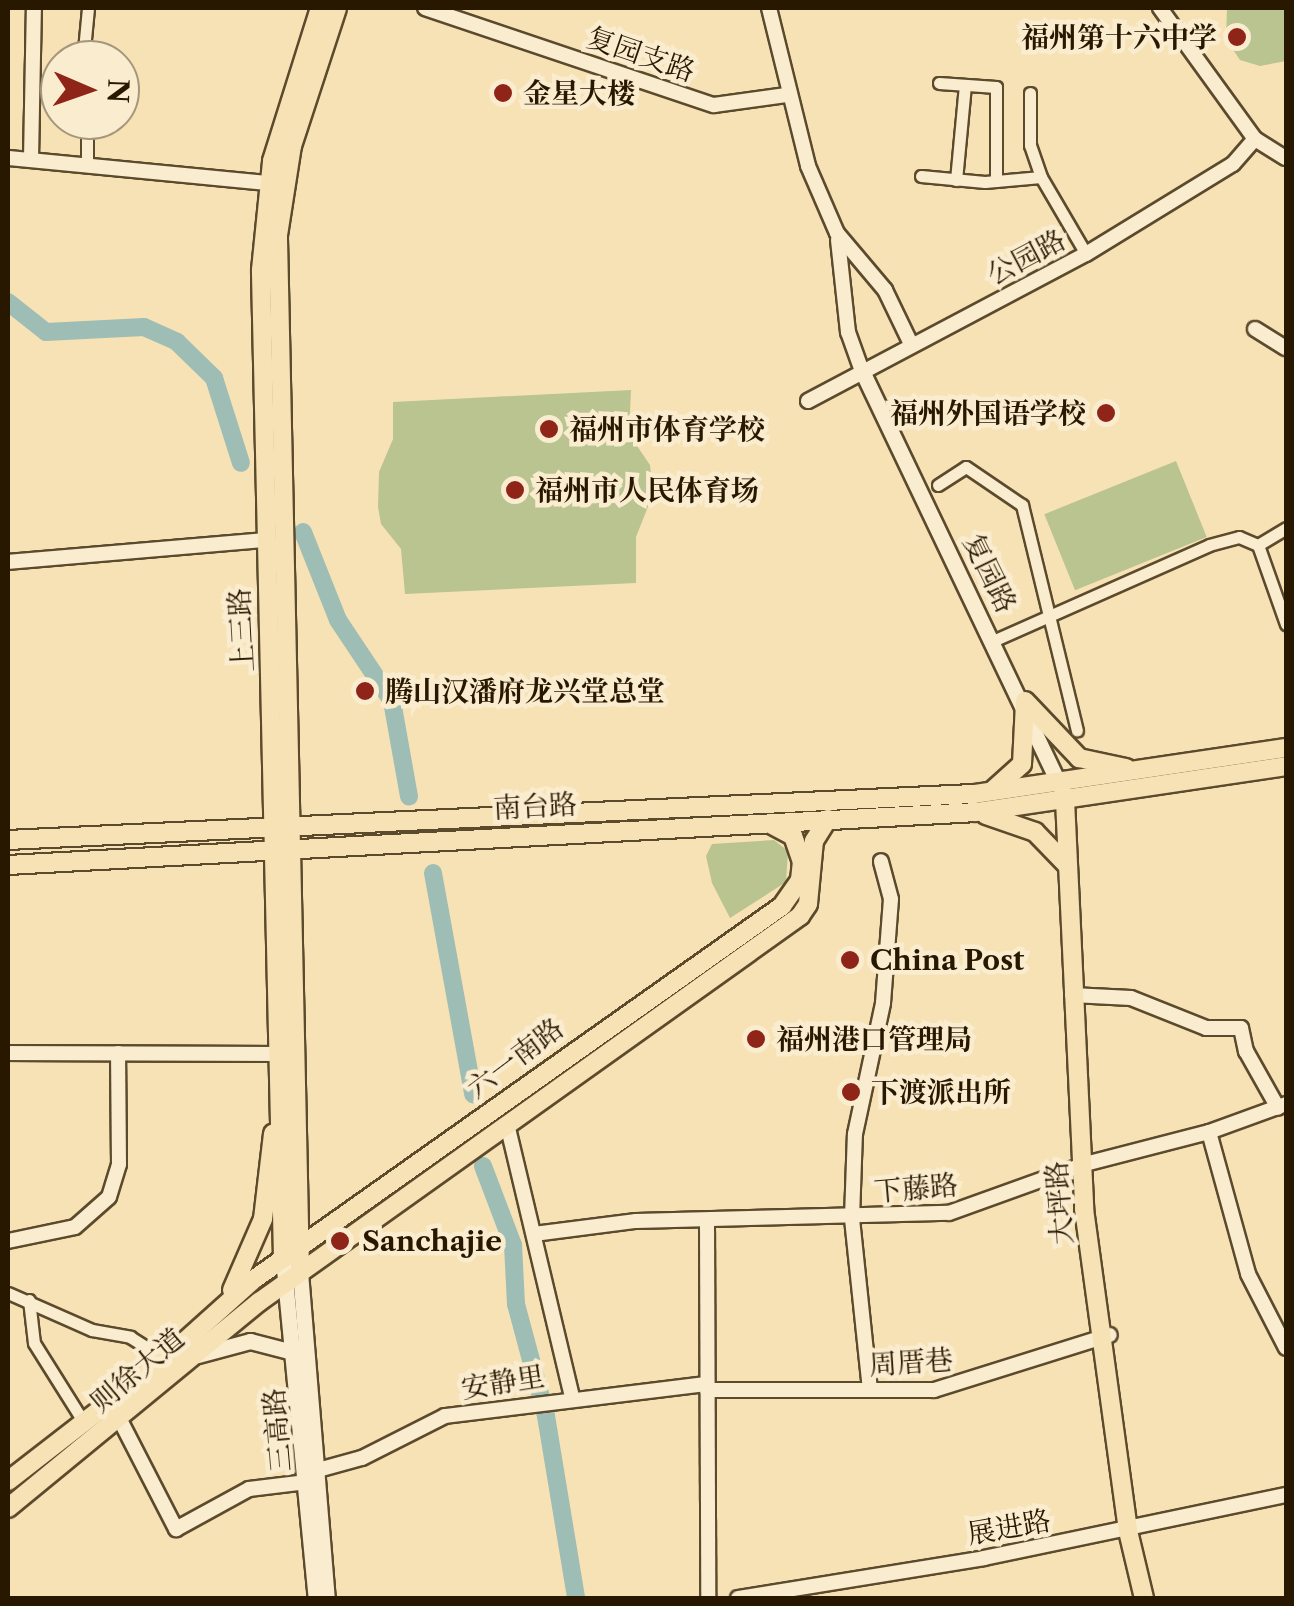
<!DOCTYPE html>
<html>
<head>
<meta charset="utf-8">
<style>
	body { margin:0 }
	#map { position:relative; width:1294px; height:1606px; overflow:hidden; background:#f7e2b5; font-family:"Libre Caslon Text","Noto Serif SC",serif }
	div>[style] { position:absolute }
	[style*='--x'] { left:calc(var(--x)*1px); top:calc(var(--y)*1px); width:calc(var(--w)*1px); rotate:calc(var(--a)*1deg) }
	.green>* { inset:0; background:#b9c490; transform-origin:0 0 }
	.river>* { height:18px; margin:-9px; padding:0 9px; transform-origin:9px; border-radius:9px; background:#9ebdb4 }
	.roads { filter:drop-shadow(2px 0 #5c4a2d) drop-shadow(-2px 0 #5c4a2d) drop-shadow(0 2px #5c4a2d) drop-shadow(0 -2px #5c4a2d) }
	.minor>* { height:11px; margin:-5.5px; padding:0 5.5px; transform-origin:5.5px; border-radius:5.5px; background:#faeccf }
	.tertiary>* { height:14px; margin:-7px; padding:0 7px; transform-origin:7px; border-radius:7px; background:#faeccf }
	.secondary>* { height:15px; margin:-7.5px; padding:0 7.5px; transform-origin:7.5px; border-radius:7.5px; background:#faeccf }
	.primary>* { height:18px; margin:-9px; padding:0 9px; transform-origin:9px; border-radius:9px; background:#f7e2b5 }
	.dots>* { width:28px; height:28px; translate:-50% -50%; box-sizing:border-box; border:5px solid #faeccf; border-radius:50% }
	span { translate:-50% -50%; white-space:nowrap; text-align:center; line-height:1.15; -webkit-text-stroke:9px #faeccf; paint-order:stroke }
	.poi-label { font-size:28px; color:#291800; font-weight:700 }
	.right { translate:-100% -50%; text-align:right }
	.left { translate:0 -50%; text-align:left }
	.street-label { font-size:28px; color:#291800 }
	.frame { position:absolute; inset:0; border:10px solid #291800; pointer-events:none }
	.north { position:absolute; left:40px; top:40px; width:100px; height:100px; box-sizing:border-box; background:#faeccf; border:2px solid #a6977c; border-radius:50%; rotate:92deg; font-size:28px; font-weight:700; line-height:40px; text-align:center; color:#291800 }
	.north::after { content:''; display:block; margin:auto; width:35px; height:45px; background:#8f2418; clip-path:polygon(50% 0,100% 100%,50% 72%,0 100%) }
</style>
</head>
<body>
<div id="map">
	<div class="green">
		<div style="clip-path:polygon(1227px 8px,1286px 8px,1286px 61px,1260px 66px,1240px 60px,1226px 39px)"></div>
		<div style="clip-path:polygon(631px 390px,629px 434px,650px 465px,653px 494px,636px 537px,636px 583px,405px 594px,401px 549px,381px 524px,378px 507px,379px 472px,393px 439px,393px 402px)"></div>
		<div style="left:1176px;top:461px;width:82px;height:142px;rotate:68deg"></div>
		<div style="clip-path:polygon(774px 840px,788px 851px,786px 882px,730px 918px,712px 883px,706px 856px,712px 844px)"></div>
	</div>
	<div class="river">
		<div style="--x:8;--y:302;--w:48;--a:38.3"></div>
		<div style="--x:46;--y:332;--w:98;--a:-2.9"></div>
		<div style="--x:144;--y:327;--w:36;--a:24"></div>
		<div style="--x:177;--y:342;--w:52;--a:44.2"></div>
		<div style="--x:214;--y:378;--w:89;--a:72.4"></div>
		<div style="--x:303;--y:532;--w:95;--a:68.3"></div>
		<div style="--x:338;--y:620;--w:97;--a:56.3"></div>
		<div style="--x:392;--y:701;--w:97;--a:79.9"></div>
		<div style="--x:433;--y:873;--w:225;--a:79.7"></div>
		<div style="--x:483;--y:1166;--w:85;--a:69.2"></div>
		<div style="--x:513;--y:1245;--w:59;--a:87.1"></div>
		<div style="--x:516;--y:1304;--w:116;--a:75"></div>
		<div style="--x:546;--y:1416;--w:184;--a:80.6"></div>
	</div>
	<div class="roads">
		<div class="minor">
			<div style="--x:83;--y:60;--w:52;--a:-84.5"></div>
			<div style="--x:939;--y:83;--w:57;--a:4"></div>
			<div style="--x:996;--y:87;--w:94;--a:90"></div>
			<div style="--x:1030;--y:93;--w:52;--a:90"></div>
			<div style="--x:1030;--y:145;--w:34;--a:71"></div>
			<div style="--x:1041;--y:177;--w:89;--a:59.7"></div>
			<div style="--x:87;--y:164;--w:44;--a:-90"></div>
			<div style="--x:921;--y:176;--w:64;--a:5.4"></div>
			<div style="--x:985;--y:182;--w:56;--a:-5.1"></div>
			<div style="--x:956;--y:180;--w:95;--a:-84.6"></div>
			<div style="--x:938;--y:485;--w:33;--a:-33"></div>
			<div style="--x:966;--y:467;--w:68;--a:34.2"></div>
			<div style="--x:1022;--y:505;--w:232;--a:76.3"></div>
			<div style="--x:1258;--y:545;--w:84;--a:70.5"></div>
			<div style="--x:1258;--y:545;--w:33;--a:-31"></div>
			<div style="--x:995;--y:640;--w:234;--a:-23.9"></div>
			<div style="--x:1209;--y:545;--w:31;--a:-15"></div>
			<div style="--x:1239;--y:537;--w:21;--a:23"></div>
			<div style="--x:8;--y:1293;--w:92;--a:23.8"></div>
			<div style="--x:92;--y:1330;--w:39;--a:10"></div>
			<div style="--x:130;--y:1337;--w:41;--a:32.2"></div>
			<div style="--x:29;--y:1300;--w:43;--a:83.4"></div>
			<div style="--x:34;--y:1343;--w:92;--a:57.9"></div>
		</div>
		<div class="tertiary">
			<div style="--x:425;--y:8;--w:305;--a:18.6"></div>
			<div style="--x:714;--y:105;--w:73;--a:-7.9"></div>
			<div style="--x:769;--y:8;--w:163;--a:76.1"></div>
			<div style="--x:808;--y:166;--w:73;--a:66.6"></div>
			<div style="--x:837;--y:233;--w:75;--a:49.9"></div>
			<div style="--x:885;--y:290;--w:58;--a:64.3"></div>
			<div style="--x:1160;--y:8;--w:162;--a:54.1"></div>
			<div style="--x:1255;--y:139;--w:36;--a:32"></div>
			<div style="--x:8;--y:158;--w:261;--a:5.5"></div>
			<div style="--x:31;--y:159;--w:151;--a:-88.9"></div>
			<div style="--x:838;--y:240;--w:93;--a:83.8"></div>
			<div style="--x:848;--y:332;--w:41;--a:70.3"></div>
			<div style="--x:1255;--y:329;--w:36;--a:32"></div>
			<div style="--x:808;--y:401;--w:314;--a:-27.9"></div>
			<div style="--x:1086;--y:254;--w:172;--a:-31.5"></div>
			<div style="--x:1233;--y:164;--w:33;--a:-49"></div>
			<div style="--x:8;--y:562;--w:258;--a:-4.9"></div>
			<div style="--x:1072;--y:995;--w:59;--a:2.9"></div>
			<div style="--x:1131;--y:998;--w:81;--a:21.8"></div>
			<div style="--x:1206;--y:1028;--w:35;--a:0"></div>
			<div style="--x:1241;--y:1028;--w:24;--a:78"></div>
			<div style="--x:1246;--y:1051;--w:65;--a:60.7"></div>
			<div style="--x:8;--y:1053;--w:267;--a:0.2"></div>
			<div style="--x:507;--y:1124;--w:281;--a:76.6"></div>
			<div style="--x:1209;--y:1132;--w:147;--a:74.6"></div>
			<div style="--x:1248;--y:1274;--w:83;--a:62.8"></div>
			<div style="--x:707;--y:1222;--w:376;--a:89.8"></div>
			<div style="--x:534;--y:1234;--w:103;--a:-7.3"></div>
			<div style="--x:636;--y:1221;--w:313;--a:-1.5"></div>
			<div style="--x:949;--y:1213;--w:145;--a:-19.8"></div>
			<div style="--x:1085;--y:1164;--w:128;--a:-14.5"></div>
			<div style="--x:1209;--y:1132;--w:82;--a:-20"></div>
			<div style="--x:8;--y:1241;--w:68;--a:-11.8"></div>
			<div style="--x:75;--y:1227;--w:45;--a:-41.4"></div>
			<div style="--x:109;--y:1197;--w:34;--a:-73"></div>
			<div style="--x:119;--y:1164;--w:111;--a:-90.5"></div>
			<div style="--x:707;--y:1390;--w:227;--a:0"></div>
			<div style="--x:934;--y:1390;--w:184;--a:-17.4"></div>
			<div style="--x:870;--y:1390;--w:173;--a:-96"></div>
			<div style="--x:852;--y:1218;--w:84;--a:-88"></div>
			<div style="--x:855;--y:1134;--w:134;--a:-77.9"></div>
			<div style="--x:883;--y:1003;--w:104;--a:-85.6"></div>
			<div style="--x:891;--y:899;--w:39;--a:-105"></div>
			<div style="--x:120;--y:1420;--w:123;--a:62.8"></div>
			<div style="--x:176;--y:1529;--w:83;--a:-28.7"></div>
			<div style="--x:249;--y:1489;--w:58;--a:-6.9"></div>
			<div style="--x:318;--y:1470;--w:46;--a:-15.3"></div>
			<div style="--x:362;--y:1458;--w:93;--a:-26.8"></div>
			<div style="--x:445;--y:1416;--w:264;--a:-7"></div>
			<div style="--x:738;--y:1598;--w:249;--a:-9.2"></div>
			<div style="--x:984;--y:1558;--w:309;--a:-11.8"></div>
		</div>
		<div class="secondary">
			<div style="--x:862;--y:371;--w:467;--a:64.5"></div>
			<div style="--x:283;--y:1258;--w:342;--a:84.5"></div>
			<div style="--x:300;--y:1272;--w:327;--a:85.3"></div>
			<div style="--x:198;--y:1355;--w:54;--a:-15.1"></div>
			<div style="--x:250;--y:1341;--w:48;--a:14.6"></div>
		</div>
		<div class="primary">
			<div style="--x:1025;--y:701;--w:79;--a:46.5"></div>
			<div style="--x:1079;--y:758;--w:48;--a:12"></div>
			<div style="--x:992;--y:791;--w:40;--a:-42"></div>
			<div style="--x:1022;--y:764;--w:62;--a:-87.2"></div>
			<div style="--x:1065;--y:800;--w:409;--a:87.3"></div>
			<div style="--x:1084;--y:1209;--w:325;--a:82.2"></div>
			<div style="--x:1128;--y:1531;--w:69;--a:76.6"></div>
			<div style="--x:986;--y:815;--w:52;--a:19.1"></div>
			<div style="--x:1035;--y:832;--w:46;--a:45.9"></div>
			<div style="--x:8;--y:840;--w:967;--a:-2.73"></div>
			<div style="--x:974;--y:794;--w:315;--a:-8.4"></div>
			<div style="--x:8;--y:865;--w:969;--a:-3.13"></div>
			<div style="--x:976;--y:812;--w:313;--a:-8.4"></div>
			<div style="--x:283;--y:1258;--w:988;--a:-91.28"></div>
			<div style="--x:261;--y:270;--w:110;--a:-84.2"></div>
			<div style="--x:272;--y:161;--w:160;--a:-72.6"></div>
			<div style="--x:300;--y:1272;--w:1037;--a:-91.22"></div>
			<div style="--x:278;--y:235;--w:90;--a:-81.1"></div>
			<div style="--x:292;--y:146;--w:145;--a:-71.9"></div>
			<div style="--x:232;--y:1290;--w:77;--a:-66.4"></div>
			<div style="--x:263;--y:1219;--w:86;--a:-83.3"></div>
			<div style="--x:8;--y:1481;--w:199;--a:-37.8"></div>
			<div style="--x:165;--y:1359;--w:118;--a:-41.9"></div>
			<div style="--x:253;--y:1280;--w:648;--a:-35.26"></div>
			<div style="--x:782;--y:906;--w:32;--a:-55"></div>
			<div style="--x:800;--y:880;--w:18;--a:-84"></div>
			<div style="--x:802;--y:862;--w:28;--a:-109"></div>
			<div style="--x:793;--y:836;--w:26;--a:-152"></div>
			<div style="--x:8;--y:1508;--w:325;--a:-39.4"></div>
			<div style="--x:259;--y:1302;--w:665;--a:-35.51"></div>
			<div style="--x:800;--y:916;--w:14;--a:-56"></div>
			<div style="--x:808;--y:904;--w:63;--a:-84.6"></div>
			<div style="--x:814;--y:841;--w:26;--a:-58"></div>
		</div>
	</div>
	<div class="dots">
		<div style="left:1237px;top:37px;background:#8f2418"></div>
		<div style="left:503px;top:93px;background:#8f2418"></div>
		<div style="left:1106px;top:413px;background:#8f2418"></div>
		<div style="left:549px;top:429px;background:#8f2418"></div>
		<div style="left:515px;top:490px;background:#8f2418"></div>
		<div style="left:365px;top:691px;background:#8f2418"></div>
		<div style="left:850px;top:960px;background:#8f2418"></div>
		<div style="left:756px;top:1039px;background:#8f2418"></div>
		<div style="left:851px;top:1092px;background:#8f2418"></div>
		<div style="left:340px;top:1241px;background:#8f2418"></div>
	</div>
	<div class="poi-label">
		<span class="right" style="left:1217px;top:37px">福州第十六中学</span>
		<span class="left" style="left:523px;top:93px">金星大楼</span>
		<span class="right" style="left:1086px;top:413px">福州外国语学校</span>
		<span class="left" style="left:569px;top:429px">福州市体育学校</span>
		<span class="left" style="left:535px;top:490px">福州市人民体育场</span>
		<span class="left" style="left:385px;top:691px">腾山汉潘府龙兴堂总堂</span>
		<span class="left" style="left:870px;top:960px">China Post</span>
		<span class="left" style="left:776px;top:1039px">福州港口管理局</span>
		<span class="left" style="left:871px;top:1092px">下渡派出所</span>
		<span class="left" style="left:362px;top:1241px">Sanchajie</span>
	</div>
	<div class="street-label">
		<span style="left:641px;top:54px;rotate:19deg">复园支路</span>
		<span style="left:1026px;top:257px;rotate:-28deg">公园路</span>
		<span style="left:990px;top:573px;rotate:64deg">复园路</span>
		<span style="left:241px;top:630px;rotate:-93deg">上三路</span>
		<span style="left:535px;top:806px;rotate:-3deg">南台路</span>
		<span style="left:515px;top:1058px;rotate:-37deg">六一南路</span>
		<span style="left:916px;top:1188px;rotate:-5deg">下藤路</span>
		<span style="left:1059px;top:1203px;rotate:-94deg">大坪路</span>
		<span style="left:911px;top:1362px;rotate:-4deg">周厝巷</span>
		<span style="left:137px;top:1370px;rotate:-40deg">则徐大道</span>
		<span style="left:503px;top:1382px;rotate:-9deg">安静里</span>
		<span style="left:277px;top:1430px;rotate:-95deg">三高路</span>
		<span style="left:1009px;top:1527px;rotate:-10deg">展进路</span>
	</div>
	<div class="frame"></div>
	<div class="north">N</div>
</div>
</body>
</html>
